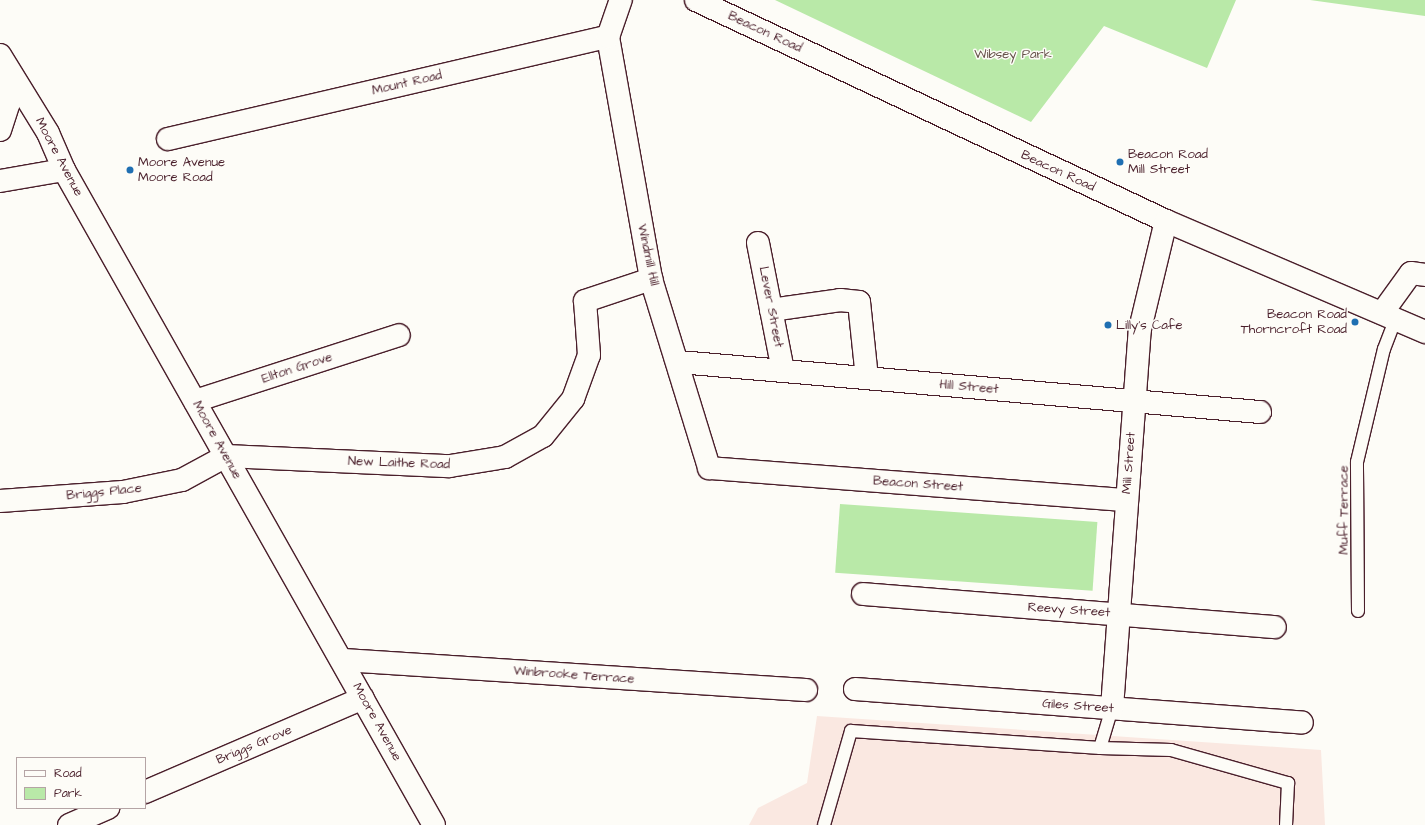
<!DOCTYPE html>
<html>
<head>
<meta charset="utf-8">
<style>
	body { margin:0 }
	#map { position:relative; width:1425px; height:825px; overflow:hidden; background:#fdfcf7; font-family:"Architects Daughter",sans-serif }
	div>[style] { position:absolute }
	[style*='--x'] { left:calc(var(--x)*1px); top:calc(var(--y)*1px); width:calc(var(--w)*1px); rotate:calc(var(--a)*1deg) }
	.built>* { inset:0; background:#fae8e1 }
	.green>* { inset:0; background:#b9e9a8; transform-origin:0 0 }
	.roads { filter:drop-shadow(1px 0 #4a1f2b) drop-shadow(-1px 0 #4a1f2b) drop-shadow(0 1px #4a1f2b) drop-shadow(0 -1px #4a1f2b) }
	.lane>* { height:12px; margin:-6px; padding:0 6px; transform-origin:6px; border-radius:6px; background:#fdfcf7 }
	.street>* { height:22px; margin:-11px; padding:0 11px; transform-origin:11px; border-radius:11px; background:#fdfcf7 }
	.secondary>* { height:22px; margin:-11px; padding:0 11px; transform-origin:11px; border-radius:11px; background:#fdfcf7 }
	.dots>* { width:11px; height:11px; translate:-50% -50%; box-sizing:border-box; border:2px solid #fdfcf7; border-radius:50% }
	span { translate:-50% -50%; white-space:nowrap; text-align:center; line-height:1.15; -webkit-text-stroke:3px #fdfcf7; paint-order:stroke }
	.street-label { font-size:13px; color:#4a1f2b }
	.park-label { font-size:13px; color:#66524a }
	.poi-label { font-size:13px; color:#4a1f2b }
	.left { translate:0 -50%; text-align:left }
	.right { translate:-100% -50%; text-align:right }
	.legend { position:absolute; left:16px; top:757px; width:130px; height:52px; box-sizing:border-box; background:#fdfcf7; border:1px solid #b5a4a5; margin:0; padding:5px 7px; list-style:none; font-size:12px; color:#4a1f2b }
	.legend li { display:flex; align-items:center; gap:8px; height:20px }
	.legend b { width:20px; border:1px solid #b5a4a5 }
</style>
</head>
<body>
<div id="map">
	<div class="built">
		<div style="clip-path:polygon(817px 716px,1321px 750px,1325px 825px,749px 825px,758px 808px,807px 783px)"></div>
	</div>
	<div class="green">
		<div style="clip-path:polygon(775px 0,1236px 0,1207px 68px,1104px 26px,1031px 122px)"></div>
		<div style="clip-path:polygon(1310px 0,1425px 0,1425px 16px)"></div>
		<div style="left:840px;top:504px;width:258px;height:69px;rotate:4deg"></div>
	</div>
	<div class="roads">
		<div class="lane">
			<div style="--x:1358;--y:611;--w:149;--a:-90.4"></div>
			<div style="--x:1357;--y:462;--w:116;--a:-76.6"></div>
			<div style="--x:1384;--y:349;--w:31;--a:-69"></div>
			<div style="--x:1100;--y:748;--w:71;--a:1.6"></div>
			<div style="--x:1171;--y:750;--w:122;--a:15.8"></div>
			<div style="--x:1288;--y:783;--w:42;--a:92.7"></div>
			<div style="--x:824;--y:825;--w:98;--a:-74"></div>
			<div style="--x:851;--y:731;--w:250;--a:3.9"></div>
			<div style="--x:1100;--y:748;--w:42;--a:-73.3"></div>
		</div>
		<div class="street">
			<div style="--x:608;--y:37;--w:246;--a:79.9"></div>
			<div style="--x:651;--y:279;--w:198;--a:72.9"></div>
			<div style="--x:709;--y:468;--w:418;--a:4.4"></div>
			<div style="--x:0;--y:130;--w:28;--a:-72"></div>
			<div style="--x:9;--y:103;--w:32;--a:-90"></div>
			<div style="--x:168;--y:139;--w:452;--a:-13.1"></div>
			<div style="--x:608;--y:37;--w:39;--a:-71"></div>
			<div style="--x:0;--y:181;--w:65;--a:-9.8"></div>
			<div style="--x:758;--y:243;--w:130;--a:78.9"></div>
			<div style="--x:771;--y:310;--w:70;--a:-8.2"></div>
			<div style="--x:840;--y:300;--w:19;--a:6"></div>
			<div style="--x:859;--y:302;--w:76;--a:84"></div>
			<div style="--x:1382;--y:313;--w:49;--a:-54.1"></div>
			<div style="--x:1411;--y:273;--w:14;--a:8"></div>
			<div style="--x:679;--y:362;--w:583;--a:4.92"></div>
			<div style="--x:195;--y:401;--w:214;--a:-17.9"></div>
			<div style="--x:0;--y:501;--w:123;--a:-4.2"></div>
			<div style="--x:123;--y:492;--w:60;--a:-11.5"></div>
			<div style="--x:182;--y:480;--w:50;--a:-28.6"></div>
			<div style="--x:226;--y:456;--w:224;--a:2.6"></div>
			<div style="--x:450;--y:466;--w:56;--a:-9.3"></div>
			<div style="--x:505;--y:457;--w:43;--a:-28.9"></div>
			<div style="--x:543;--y:436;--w:48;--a:-51"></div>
			<div style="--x:573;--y:399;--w:47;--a:-70"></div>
			<div style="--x:589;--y:355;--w:54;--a:-94.2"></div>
			<div style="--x:585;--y:301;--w:70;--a:-18.4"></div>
			<div style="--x:863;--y:594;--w:413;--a:4.6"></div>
			<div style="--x:343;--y:660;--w:464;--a:3.7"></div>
			<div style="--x:855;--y:689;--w:448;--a:4.3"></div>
			<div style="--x:1112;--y:708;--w:380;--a:-85.8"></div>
			<div style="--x:1140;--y:329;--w:111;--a:-76.5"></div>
			<div style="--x:145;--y:792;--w:237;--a:-23.3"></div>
			<div style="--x:69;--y:825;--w:43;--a:-23.6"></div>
		</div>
		<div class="secondary">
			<div style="--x:696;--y:0;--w:519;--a:25.18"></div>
			<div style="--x:1166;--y:221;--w:282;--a:23.2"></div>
			<div style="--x:0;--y:55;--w:92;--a:58.4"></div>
			<div style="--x:48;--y:133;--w:40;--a:66.6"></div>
			<div style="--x:64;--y:170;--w:752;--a:60.54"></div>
		</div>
	</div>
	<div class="dots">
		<div style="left:1120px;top:162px;background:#1f6fb2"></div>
		<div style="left:130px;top:170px;background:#1f6fb2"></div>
		<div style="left:1355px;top:322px;background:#1f6fb2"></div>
		<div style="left:1108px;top:325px;background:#1f6fb2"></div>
	</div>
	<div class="street-label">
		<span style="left:765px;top:32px;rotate:25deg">Beacon Road</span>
		<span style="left:407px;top:83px;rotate:-13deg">Mount Road</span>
		<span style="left:59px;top:157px;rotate:62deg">Moore Avenue</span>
		<span style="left:1058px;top:171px;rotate:25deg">Beacon Road</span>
		<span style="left:648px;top:255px;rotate:78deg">Windmill Hill</span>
		<span style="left:771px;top:307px;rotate:79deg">Lever Street</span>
		<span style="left:297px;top:368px;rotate:-18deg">Ellton Grove</span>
		<span style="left:969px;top:387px;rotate:5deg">Hill Street</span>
		<span style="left:217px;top:440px;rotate:61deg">Moore Avenue</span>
		<span style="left:399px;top:463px;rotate:2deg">New Laithe Road</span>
		<span style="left:1129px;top:463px;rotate:-86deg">Mill Street</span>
		<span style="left:918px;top:484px;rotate:4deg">Beacon Street</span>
		<span style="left:104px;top:492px;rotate:-6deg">Briggs Place</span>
		<span style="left:1344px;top:510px;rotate:-90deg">Muff Terrace</span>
		<span style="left:1069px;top:610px;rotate:4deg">Reevy Street</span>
		<span style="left:574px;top:675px;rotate:4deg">Winbrooke Terrace</span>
		<span style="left:1078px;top:706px;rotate:4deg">Giles Street</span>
		<span style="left:377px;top:722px;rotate:61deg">Moore Avenue</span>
		<span style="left:254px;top:745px;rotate:-23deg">Briggs Grove</span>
	</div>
	<div class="park-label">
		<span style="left:1013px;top:54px">Wibsey Park</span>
	</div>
	<div class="poi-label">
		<span class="left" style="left:1128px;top:162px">Beacon Road<br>Mill Street</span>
		<span class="left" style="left:138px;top:170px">Moore Avenue<br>Moore Road</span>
		<span class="right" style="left:1347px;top:322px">Beacon Road<br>Thorncroft Road</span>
		<span class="left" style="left:1116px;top:325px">Lilly's Cafe</span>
	</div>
	<ul class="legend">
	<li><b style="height:5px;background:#fdfcf7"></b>Road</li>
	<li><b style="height:11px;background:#b9e9a8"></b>Park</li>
	</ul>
</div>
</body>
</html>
